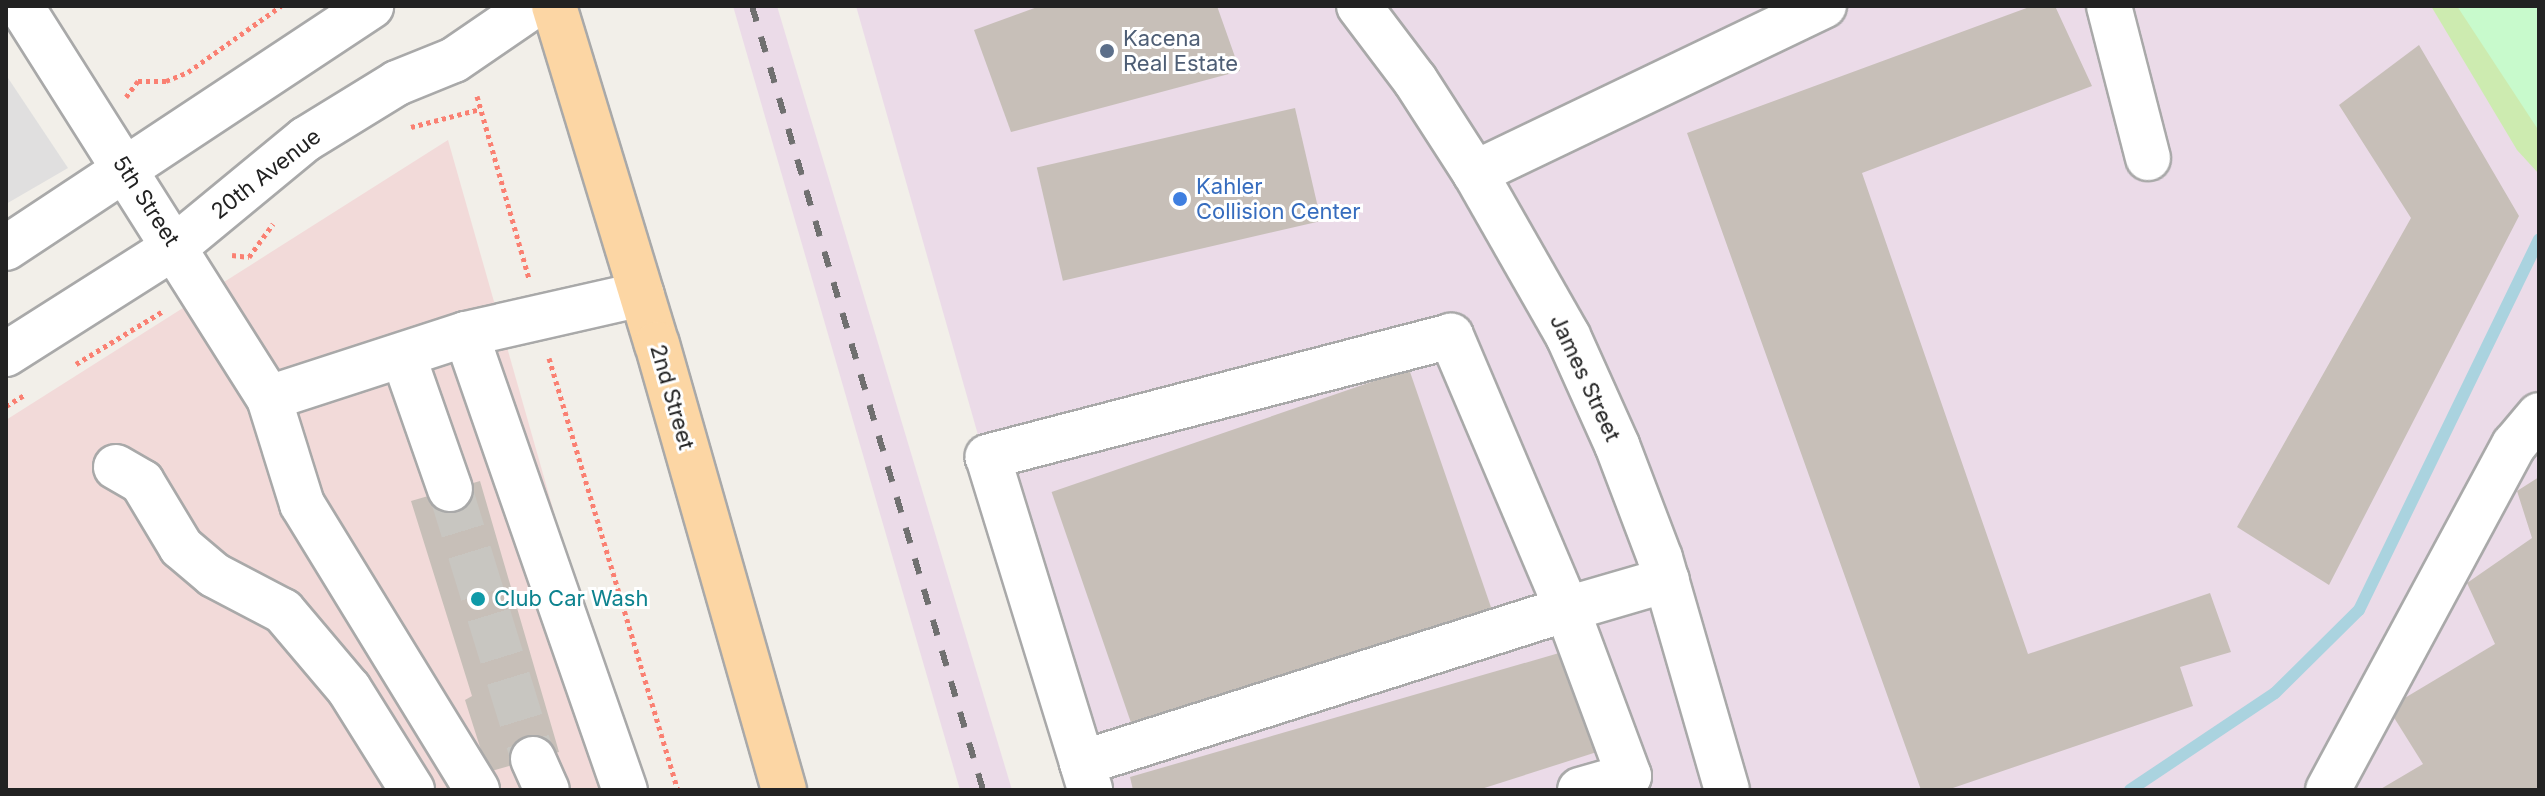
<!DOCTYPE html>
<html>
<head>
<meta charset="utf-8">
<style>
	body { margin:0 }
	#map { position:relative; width:2545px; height:796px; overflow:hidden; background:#f2efe9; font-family:Inter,sans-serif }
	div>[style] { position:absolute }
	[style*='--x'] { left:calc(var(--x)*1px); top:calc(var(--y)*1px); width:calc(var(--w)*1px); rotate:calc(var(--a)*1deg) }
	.residential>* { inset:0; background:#e0dfdf }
	.commercial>* { inset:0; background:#f2dad9 }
	.industrial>* { inset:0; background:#ebdbe8 }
	.grass>* { inset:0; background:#cdebb0 }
	.park>* { inset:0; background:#c8facc }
	.stream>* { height:12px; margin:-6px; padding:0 6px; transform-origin:6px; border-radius:6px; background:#aad3df }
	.building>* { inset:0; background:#c7bfb8; transform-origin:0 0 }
	.minor-tunnel>* { height:44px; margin-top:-22px; transform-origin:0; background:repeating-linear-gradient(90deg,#c8c6c1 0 44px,transparent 0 66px) }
	.path>* { height:5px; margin-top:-2.5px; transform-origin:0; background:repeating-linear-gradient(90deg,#fa8072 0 4px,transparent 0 8px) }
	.roads { filter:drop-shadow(2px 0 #a9a9a9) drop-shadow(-2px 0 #a9a9a9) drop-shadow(0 2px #a9a9a9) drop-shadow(0 -2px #a9a9a9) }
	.minor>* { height:44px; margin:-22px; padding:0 22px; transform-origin:22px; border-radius:22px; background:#fff }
	.major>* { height:44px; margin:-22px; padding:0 22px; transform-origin:22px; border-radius:22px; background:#fcd6a4 }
	.rail>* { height:6px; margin-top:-3px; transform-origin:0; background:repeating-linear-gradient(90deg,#707070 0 16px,transparent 0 32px) }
	.dots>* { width:22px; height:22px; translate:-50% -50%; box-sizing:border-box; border:4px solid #fff; border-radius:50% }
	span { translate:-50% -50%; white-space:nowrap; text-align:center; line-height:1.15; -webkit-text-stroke:6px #fff; paint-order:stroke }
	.service-label { font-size:22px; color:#4e5e75 }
	.left { translate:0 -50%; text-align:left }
	.street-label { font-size:22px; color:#222 }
	.shop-label { font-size:22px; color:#366cbe }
	.culture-label { font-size:22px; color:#0d838f }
	.frame { position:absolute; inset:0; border:8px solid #222; pointer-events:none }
</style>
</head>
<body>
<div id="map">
	<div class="residential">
		<div style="clip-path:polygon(6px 75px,68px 168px,6px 204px)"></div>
	</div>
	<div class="commercial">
		<div style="clip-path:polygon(448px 140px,633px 790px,6px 790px,6px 420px)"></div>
	</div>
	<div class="industrial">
		<div style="clip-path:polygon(733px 6px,777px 6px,1012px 790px,960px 790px)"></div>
		<div style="clip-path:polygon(856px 6px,2457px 6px,2539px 131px,2539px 790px,1079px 790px)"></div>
	</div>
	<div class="grass">
		<div style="clip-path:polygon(2431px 6px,2539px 6px,2539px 174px,2517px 150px)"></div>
	</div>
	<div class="park">
		<div style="clip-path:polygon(2457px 6px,2539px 6px,2539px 131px)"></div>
	</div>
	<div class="stream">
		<div style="--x:2130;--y:790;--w:174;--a:-33.8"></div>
		<div style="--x:2275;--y:693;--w:118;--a:-44.7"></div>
		<div style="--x:2359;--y:610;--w:412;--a:-64.1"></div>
	</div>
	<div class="building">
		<div style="clip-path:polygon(1040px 6px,1217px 6px,1240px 71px,1011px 132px,974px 30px)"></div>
		<div style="clip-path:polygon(2032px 6px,2055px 6px,2092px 86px,1862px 173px,2028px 654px,2210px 593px,2231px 652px,2180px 667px,2193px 706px,1947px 790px,1921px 790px,1687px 133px)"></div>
		<div style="clip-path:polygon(2419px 45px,2519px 216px,2329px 585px,2237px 527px,2411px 218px,2339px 105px)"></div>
		<div style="left:1295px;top:108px;width:116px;height:265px;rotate:77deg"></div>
		<div style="left:1409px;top:369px;width:254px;height:378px;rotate:71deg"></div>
		<div style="clip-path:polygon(2539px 477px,2539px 790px,2379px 790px,2423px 764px,2388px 708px,2495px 644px,2467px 583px,2532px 538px,2517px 491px)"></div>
		<div style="clip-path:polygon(480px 481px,559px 752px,488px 772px,465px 700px,472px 696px,411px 501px)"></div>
		<div style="clip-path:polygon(1566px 651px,1600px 751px,1478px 790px,1133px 790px,1130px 777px)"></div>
	</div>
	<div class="minor-tunnel">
		<div style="--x:450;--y:489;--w:282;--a:72.9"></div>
	</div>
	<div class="path">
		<div style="--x:477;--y:96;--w:189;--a:74.1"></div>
		<div style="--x:126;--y:97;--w:20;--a:-53"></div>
		<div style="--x:138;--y:81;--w:28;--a:0"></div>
		<div style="--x:166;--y:81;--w:24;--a:-22"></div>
		<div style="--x:188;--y:72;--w:114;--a:-35.4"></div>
		<div style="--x:411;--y:127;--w:71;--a:-14.6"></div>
		<div style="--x:232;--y:255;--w:17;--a:7"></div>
		<div style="--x:249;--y:257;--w:41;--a:-54"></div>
		<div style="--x:549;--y:358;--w:451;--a:73.4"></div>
		<div style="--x:76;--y:364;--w:102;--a:-31.3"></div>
		<div style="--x:6;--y:406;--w:23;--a:-31"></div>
	</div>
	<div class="roads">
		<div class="minor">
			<div style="--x:21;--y:6;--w:464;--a:57.7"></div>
			<div style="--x:269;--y:398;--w:111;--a:72.7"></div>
			<div style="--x:302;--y:504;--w:335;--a:58.5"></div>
			<div style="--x:1359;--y:6;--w:93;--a:52.9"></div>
			<div style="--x:1415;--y:80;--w:111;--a:57.2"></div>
			<div style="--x:1475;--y:173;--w:188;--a:60.3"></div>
			<div style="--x:1568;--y:336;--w:120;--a:65.8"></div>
			<div style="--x:1617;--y:445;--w:121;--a:69.2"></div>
			<div style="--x:1660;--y:558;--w:241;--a:73.9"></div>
			<div style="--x:2109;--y:6;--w:157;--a:75.6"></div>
			<div style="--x:1475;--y:173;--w:387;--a:-25.6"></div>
			<div style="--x:6;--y:248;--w:438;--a:-33.5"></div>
			<div style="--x:466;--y:334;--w:483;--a:70.8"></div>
			<div style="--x:6;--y:354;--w:201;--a:-32.4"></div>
			<div style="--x:176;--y:246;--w:168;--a:-39.5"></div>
			<div style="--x:306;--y:139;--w:107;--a:-31.6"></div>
			<div style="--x:397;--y:83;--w:61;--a:-22"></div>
			<div style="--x:454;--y:60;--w:96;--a:-34.4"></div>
			<div style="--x:403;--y:355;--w:142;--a:70.7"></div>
			<div style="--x:269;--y:398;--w:207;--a:-18"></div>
			<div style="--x:466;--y:334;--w:180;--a:-12.8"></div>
			<div style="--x:116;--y:467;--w:30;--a:30"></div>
			<div style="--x:142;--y:482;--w:76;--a:59"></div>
			<div style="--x:181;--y:547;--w:43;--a:40.3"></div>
			<div style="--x:214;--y:575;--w:78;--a:27.6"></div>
			<div style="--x:283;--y:611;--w:102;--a:49.8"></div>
			<div style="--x:349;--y:689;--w:119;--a:58"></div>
			<div style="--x:533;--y:759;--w:34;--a:66"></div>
			<div style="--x:1082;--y:763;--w:509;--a:-17.62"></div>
			<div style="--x:1567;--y:609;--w:297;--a:-113"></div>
			<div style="--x:1451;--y:336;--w:479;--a:165.4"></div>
			<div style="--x:988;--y:457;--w:320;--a:72.9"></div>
			<div style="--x:1082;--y:763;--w:28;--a:73"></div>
			<div style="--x:1580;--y:790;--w:51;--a:-15.9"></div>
			<div style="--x:1629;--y:776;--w:178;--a:-110.4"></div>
			<div style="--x:1567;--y:609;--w:104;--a:-16.2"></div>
			<div style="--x:2328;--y:790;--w:392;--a:-61.7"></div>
			<div style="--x:2514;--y:445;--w:39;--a:-50"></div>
		</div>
		<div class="major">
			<div style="--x:554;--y:6;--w:353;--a:73.1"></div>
			<div style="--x:657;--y:344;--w:464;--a:74.1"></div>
		</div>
	</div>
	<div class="rail">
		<div style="--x:752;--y:6;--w:817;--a:73.58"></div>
	</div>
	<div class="dots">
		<div style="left:1107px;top:51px;background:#5c6f8a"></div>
		<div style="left:1180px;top:199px;background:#3f7fe0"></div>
		<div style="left:478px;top:599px;background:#0f9aa8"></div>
	</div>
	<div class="service-label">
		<span class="left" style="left:1123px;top:51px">Kacena<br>Real Estate</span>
	</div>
	<div class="street-label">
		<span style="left:266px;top:174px;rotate:-38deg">20th Avenue</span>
		<span style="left:146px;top:201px;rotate:57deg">5th Street</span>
		<span style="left:1585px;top:378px;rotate:65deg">James Street</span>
		<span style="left:672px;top:397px;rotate:74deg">2nd Street</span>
	</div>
	<div class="shop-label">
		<span class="left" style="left:1196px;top:199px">Kahler<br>Collision Center</span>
	</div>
	<div class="culture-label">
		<span class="left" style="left:494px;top:599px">Club Car Wash</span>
	</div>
	<div class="frame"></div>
</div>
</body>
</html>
